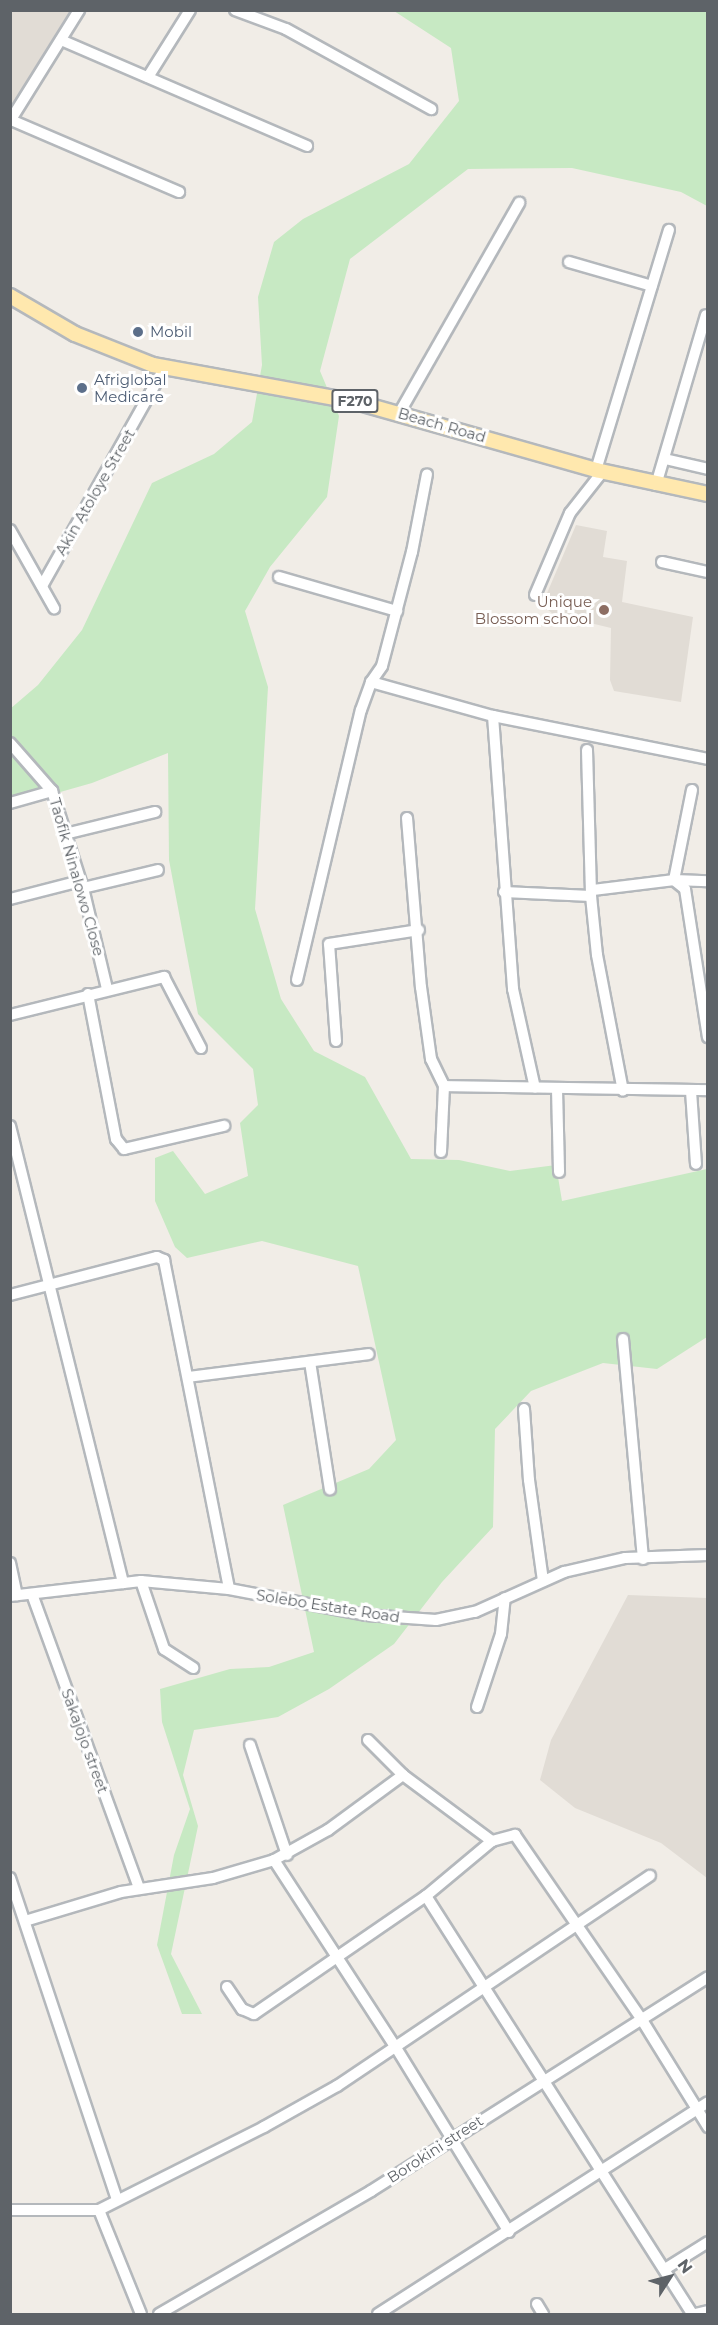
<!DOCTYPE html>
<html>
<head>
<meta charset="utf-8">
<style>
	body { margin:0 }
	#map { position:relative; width:718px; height:2325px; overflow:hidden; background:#f1ede7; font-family:Montserrat,sans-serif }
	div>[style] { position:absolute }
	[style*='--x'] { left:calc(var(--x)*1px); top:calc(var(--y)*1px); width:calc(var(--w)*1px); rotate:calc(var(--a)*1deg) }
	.education>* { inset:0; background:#e1dcd5 }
	.green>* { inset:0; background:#c7e9c3 }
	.roads { filter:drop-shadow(2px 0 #b4b8bc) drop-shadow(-2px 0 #b4b8bc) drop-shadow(0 2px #b4b8bc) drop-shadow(0 -2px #b4b8bc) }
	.minor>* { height:10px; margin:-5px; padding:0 5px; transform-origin:5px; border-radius:5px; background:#fff }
	.major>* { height:14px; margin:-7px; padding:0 7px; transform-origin:7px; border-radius:7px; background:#ffe8ae }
	.dots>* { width:16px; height:16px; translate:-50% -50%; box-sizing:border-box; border:3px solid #fff; border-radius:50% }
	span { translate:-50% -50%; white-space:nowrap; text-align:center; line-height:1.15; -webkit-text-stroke:6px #fff; paint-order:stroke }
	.shield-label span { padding:2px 4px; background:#fff; border:2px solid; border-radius:4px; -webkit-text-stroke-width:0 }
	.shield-label { font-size:14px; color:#5e6368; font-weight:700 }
	.service-label { font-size:15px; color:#4e5e75 }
	.left { translate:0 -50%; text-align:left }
	.street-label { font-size:15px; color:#5e6368 }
	.education-label { font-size:15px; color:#785e54 }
	.right { translate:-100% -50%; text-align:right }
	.frame { position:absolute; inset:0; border:12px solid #5e6368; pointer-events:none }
	.north { position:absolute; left:640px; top:2247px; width:60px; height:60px; -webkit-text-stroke:4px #fff; paint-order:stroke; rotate:54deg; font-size:16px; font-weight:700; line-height:24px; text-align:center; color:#5e6368 }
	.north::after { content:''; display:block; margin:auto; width:21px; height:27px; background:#5e6368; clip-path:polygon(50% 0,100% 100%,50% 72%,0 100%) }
</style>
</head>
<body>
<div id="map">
	<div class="education">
		<div style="clip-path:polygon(11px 11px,72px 11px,11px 113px)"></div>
		<div style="clip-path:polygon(576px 525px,607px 531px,603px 557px,627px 561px,622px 602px,693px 617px,681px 702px,614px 691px,610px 680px,611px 628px,553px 614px,542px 605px)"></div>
		<div style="clip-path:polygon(628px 1595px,707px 1598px,707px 1878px,661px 1843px,575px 1808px,540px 1780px,551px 1740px)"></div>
	</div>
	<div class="green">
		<div style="clip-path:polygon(394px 11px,707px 11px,707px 206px,681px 192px,572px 168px,468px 169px,350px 259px,320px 371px,339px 416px,327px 497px,270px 567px,245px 611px,268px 687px,255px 909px,281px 999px,314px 1051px,365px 1077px,411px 1159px,459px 1160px,510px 1171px,556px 1165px,562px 1201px,707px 1169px,707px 1337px,657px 1369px,603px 1363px,531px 1391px,495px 1429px,493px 1527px,442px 1582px,394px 1644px,329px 1689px,278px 1717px,194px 1730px,183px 1775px,198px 1826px,171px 1954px,202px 2014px,182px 2014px,157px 1945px,174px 1855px,190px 1809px,162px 1722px,160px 1689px,230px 1669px,269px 1667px,314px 1652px,283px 1505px,369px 1469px,396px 1440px,358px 1266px,262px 1241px,187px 1258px,175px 1247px,155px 1201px,155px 1158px,173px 1151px,205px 1194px,248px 1176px,240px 1123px,258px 1105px,253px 1069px,198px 1014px,169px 860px,168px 753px,92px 783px,11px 806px,10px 709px,38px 685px,82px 630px,152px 483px,214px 454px,252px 422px,262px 365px,258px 297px,274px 242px,303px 219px,409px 164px,459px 101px,451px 48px)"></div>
	</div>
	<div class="roads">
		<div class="minor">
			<div style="--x:235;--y:10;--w:54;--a:20.4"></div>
			<div style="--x:286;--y:29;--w:166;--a:28.9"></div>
			<div style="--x:61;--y:40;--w:268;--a:23.3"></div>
			<div style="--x:148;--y:77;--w:79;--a:-57.9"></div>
			<div style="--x:11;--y:120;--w:183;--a:23.2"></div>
			<div style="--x:10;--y:121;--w:131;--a:-58.1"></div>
			<div style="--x:569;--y:262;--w:86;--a:16.1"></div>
			<div style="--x:400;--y:412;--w:241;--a:-60.3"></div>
			<div style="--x:665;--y:459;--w:44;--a:13.1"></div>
			<div style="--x:596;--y:470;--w:251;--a:-73.1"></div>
			<div style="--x:656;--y:485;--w:177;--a:-73.6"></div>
			<div style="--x:10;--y:530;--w:90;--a:60.6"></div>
			<div style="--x:662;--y:562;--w:47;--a:12.3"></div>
			<div style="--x:279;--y:577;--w:123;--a:16.1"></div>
			<div style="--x:42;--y:586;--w:251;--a:-60.7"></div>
			<div style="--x:535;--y:595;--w:89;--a:-66.9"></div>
			<div style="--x:570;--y:513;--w:53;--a:-51.8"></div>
			<div style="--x:371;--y:682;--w:127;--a:15.6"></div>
			<div style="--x:493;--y:716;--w:219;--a:11.3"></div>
			<div style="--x:493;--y:716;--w:274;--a:85.8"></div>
			<div style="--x:513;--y:989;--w:101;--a:77.5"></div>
			<div style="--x:10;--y:743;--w:64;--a:48.8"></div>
			<div style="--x:52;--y:791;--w:102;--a:72.3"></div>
			<div style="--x:83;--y:888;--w:104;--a:76.6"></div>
			<div style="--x:587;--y:750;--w:146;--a:88.4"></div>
			<div style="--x:692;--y:790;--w:92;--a:101.3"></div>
			<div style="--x:674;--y:880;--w:34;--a:2"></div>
			<div style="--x:10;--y:803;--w:44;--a:-15.9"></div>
			<div style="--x:407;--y:818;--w:170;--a:85.3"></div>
			<div style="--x:421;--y:987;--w:73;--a:82.1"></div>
			<div style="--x:431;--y:1059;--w:30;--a:64"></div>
			<div style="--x:444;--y:1086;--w:264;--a:0.9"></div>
			<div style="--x:65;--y:834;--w:93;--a:-13.7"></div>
			<div style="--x:83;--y:888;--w:77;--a:-13.5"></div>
			<div style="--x:593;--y:890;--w:82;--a:-7"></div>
			<div style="--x:674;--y:880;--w:14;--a:39"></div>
			<div style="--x:685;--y:889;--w:150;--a:81.2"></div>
			<div style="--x:504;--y:892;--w:87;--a:2.6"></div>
			<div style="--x:591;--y:896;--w:59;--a:84.2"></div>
			<div style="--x:597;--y:955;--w:138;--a:79.2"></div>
			<div style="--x:10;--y:899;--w:72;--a:-14.4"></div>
			<div style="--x:297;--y:980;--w:277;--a:-76.7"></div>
			<div style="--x:361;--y:710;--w:30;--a:-70"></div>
			<div style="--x:371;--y:682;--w:19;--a:-55"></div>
			<div style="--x:382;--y:666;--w:118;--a:-75.3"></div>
			<div style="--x:412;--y:552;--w:79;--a:-79.1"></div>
			<div style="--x:88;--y:994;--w:148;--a:79.1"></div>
			<div style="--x:116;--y:1139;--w:13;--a:51"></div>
			<div style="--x:124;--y:1149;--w:103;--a:-13"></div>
			<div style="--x:10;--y:1015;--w:159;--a:-13.9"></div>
			<div style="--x:164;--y:977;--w:80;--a:62.5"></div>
			<div style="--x:336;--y:1041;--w:97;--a:-94.1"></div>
			<div style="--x:329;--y:944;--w:91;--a:-8.8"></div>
			<div style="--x:557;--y:1089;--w:83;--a:88.6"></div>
			<div style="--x:691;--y:1091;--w:73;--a:86.1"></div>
			<div style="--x:10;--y:1126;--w:471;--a:76.1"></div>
			<div style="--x:441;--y:1152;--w:66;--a:-87.4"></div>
			<div style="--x:10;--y:1295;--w:152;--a:-14.5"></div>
			<div style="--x:157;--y:1257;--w:8;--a:23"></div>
			<div style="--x:164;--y:1260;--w:335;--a:78.8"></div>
			<div style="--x:623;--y:1339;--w:221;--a:84.8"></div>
			<div style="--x:310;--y:1362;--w:129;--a:81.1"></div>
			<div style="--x:188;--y:1377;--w:182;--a:-7.2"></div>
			<div style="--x:524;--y:1409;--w:71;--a:86"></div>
			<div style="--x:529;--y:1480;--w:102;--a:82.1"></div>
			<div style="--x:10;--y:1563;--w:33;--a:78"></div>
			<div style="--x:141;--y:1581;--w:72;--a:71.3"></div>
			<div style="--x:164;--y:1649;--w:35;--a:33"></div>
			<div style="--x:32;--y:1594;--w:313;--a:70"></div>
			<div style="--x:10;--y:1596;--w:132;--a:-6.5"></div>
			<div style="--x:141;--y:1581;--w:88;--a:5.2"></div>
			<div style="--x:229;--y:1589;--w:139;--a:10.7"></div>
			<div style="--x:366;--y:1615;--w:70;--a:4.1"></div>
			<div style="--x:436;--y:1620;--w:40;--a:-12"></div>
			<div style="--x:475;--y:1612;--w:98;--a:-24.2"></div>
			<div style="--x:564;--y:1572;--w:63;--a:-12.9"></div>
			<div style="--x:625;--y:1558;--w:83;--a:-2.1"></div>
			<div style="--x:477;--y:1707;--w:77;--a:-71.8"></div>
			<div style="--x:501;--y:1634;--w:36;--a:-84"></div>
			<div style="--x:368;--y:1740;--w:49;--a:45"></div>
			<div style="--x:403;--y:1775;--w:111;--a:36.6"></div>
			<div style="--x:250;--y:1745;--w:116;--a:71.4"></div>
			<div style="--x:274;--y:1860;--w:222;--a:57"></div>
			<div style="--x:395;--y:2046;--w:218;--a:58.5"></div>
			<div style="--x:10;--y:1878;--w:339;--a:71.6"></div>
			<div style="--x:426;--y:1896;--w:495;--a:57.5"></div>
			<div style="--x:25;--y:1921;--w:100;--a:-16.8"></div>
			<div style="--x:121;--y:1892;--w:93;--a:-8.7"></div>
			<div style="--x:213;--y:1878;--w:64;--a:-16.4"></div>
			<div style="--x:274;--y:1860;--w:62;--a:-29.1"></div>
			<div style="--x:328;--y:1830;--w:93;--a:-36.3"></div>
			<div style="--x:227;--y:1987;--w:27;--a:56"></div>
			<div style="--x:242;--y:2009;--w:13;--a:23"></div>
			<div style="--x:254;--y:2014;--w:209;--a:-34.5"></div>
			<div style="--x:426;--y:1896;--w:86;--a:-39.8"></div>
			<div style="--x:492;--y:1841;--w:24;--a:-15"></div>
			<div style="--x:515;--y:1835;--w:224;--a:55.5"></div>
			<div style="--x:642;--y:2020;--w:126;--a:58.3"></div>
			<div style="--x:10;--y:2210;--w:89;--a:0"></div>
			<div style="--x:99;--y:2210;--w:185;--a:-26.7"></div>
			<div style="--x:264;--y:2127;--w:84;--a:-29.3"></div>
			<div style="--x:337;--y:2086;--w:377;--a:-33.9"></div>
			<div style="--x:99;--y:2210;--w:112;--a:68"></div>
			<div style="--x:665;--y:2269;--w:51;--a:-32.1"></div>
			<div style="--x:537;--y:2304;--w:12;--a:59"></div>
			<div style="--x:159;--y:2314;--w:245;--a:-30.1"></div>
			<div style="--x:371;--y:2191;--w:399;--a:-32.4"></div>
			<div style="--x:378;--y:2314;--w:392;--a:-32.7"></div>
			<div style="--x:695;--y:2314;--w:13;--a:-13"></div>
		</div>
		<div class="major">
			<div style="--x:10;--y:296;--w:75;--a:30.3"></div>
			<div style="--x:75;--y:334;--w:84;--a:21.7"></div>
			<div style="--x:153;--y:365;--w:202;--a:10.3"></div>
			<div style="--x:352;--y:401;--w:254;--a:15.8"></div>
			<div style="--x:596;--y:470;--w:115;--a:12.1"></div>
		</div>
	</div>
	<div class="dots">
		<div style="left:138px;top:332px;background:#5c6f8a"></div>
		<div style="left:82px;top:388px;background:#5c6f8a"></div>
		<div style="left:604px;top:610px;background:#8d6e63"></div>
	</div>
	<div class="shield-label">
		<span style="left:355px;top:401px">F270</span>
	</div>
	<div class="service-label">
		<span class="left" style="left:150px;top:332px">Mobil</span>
		<span class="left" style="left:94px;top:388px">Afriglobal<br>Medicare</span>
	</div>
	<div class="street-label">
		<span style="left:442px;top:425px;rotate:16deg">Beach Road</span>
		<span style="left:95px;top:492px;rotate:-60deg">Akin Atoloye Street</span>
		<span style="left:77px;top:877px;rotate:74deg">Taofik Ninalowo Close</span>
		<span style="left:328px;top:1606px;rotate:9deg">Solebo Estate Road</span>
		<span style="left:85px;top:1741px;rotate:70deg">Sakajojo street</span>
		<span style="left:435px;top:2149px;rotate:-33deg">Borokini street</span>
	</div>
	<div class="education-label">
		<span class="right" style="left:592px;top:610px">Unique<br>Blossom school</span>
	</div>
	<div class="frame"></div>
	<div class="north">N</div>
</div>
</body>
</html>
